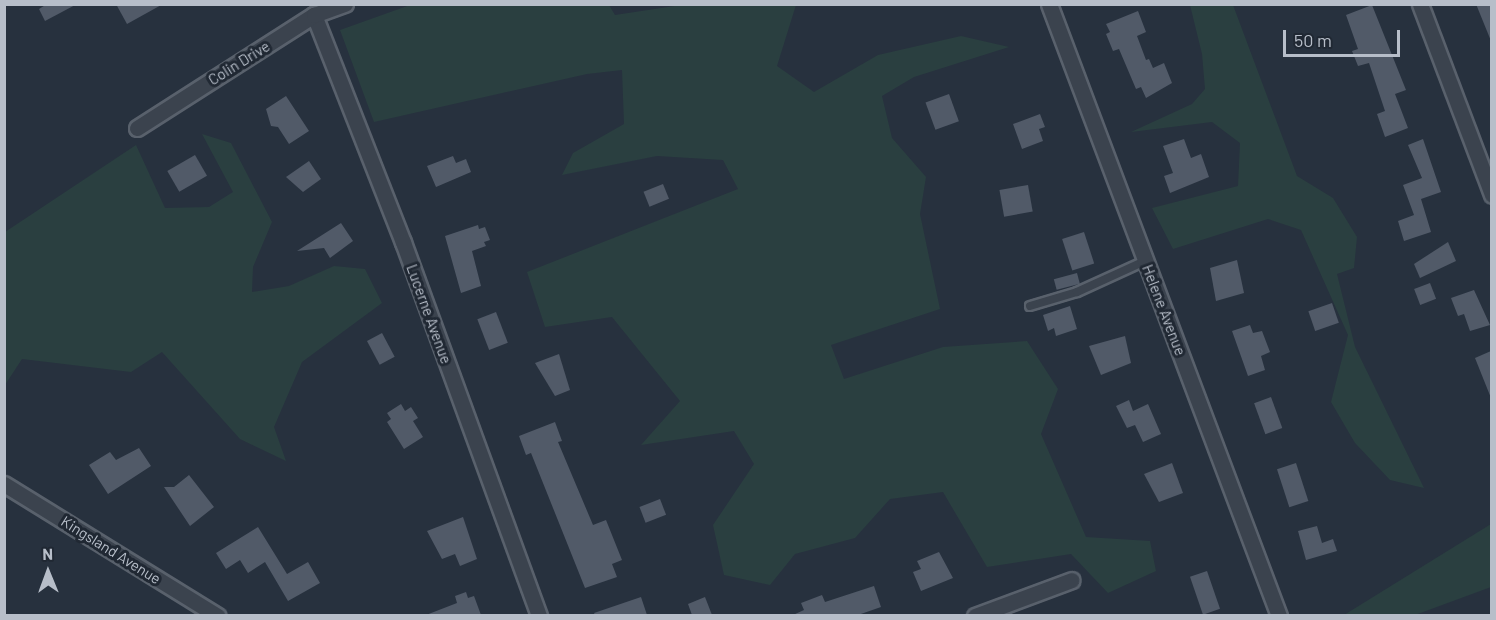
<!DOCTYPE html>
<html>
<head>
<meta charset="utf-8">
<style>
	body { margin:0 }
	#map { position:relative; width:1496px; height:620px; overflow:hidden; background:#27313e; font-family:Barlow,sans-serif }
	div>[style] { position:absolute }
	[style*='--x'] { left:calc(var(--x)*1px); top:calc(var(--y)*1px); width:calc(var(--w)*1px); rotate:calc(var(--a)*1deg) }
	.green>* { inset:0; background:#2a3f40 }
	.building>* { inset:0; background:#515a68; transform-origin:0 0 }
	.roads { filter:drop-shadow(2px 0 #59616c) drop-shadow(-2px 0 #59616c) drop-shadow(0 2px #59616c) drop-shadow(0 -2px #59616c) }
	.lane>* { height:8px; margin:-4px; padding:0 4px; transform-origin:4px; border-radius:4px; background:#3b434e }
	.street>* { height:15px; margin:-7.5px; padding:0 7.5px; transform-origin:7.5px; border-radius:7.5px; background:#3b434e }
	span { translate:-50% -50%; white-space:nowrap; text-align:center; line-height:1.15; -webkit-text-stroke:6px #202833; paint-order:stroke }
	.street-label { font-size:15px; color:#b7bec9 }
	.frame { position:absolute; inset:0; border:6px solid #b7bec9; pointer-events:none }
	.north { position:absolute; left:18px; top:542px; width:60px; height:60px; -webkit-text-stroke:4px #202833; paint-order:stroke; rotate:359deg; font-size:16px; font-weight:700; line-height:24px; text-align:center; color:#b7bec9 }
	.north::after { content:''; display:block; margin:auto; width:21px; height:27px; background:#b7bec9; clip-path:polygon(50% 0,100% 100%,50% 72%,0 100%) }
	.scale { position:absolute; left:1283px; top:30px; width:117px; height:27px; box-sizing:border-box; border:3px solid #b7bec9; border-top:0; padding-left:8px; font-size:18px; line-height:21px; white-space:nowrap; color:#b7bec9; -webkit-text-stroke:4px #202833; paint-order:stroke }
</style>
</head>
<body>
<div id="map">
	<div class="green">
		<div style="clip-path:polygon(410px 5px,609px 5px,615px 15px,681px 5px,796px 5px,777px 66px,814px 92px,878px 55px,961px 36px,1009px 47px,914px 77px,882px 96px,892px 138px,926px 177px,920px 214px,940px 309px,831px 345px,844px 379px,943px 347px,1027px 341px,1058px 389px,1041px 434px,1086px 537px,1150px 541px,1156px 571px,1108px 593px,1071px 554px,987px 567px,943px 492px,890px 499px,855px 538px,795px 554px,770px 585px,724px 575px,713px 525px,754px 464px,734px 431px,641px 445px,680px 401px,612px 317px,545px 327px,527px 272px,738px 189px,723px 160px,657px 156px,562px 175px,573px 153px,624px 124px,622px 70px,587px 74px,374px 122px,340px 30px)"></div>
		<div style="clip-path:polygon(1190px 5px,1233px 5px,1297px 176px,1333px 198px,1357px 237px,1354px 268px,1337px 274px,1355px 347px,1424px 488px,1390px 480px,1355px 443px,1331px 402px,1348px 335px,1301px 230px,1268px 219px,1173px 249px,1152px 208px,1238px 186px,1240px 143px,1212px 122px,1131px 132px,1192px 104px,1205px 89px,1202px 54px)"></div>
		<div style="clip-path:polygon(202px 134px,231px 143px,272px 222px,253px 267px,252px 292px,289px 286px,334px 266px,365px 269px,382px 303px,302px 362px,274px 427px,286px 461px,240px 439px,162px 352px,131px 372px,22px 359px,5px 385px,5px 232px,136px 145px,165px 208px,209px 207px,233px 192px)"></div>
		<div style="clip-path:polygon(1491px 524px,1491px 587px,1415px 615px,1344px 615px)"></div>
	</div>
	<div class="building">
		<div style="clip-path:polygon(47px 4px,77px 4px,45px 21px,39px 9px)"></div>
		<div style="clip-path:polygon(116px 4px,163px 4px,127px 24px)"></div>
		<div style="clip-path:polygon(1476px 4px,1491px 4px,1491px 41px)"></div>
		<div style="clip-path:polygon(1372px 5px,1406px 90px,1395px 94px,1408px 128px,1385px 137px,1377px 114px,1385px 111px,1369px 63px,1358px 66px,1352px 51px,1358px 49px,1346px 15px)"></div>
		<div style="clip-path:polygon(1138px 11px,1146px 32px,1137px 36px,1146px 60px,1149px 59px,1153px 68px,1164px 63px,1172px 83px,1146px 98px,1141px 87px,1136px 89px,1119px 49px,1113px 51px,1106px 34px,1110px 32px,1106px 24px)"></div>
		<div style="left:949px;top:94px;width:29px;height:25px;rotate:70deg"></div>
		<div style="clip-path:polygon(286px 96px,309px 131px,289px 144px,278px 127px,271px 126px,266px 109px)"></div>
		<div style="clip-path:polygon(1040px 114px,1045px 127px,1039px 129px,1043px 141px,1022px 149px,1013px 124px)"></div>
		<div style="clip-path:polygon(1184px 139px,1191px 158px,1201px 154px,1209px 177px,1170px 193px,1164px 176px,1173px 173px,1163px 146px)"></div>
		<div style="clip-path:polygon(1423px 139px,1441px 192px,1421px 199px,1431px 232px,1404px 241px,1398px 221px,1414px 215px,1403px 185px,1422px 178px,1408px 145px)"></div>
		<div style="left:195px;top:155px;width:24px;height:32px;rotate:60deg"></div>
		<div style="clip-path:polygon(453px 156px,456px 163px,466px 159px,471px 172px,436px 187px,427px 166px)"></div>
		<div style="clip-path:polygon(309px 161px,321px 179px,303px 192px,286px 177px)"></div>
		<div style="left:663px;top:184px;width:16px;height:21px;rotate:68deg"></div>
		<div style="left:1028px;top:185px;width:27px;height:29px;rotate:80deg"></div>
		<div style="clip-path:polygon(341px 223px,353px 241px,330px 258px,324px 248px,297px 251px)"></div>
		<div style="clip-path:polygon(478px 225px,479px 229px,485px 227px,490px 240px,484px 242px,486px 246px,472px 251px,481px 286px,461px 293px,445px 236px)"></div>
		<div style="left:1084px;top:232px;width:33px;height:23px;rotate:72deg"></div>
		<div style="clip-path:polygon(1448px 242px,1456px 261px,1420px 278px,1414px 264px)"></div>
		<div style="clip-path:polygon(1237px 260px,1244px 293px,1216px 301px,1210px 268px)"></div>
		<div style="left:1077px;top:273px;width:11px;height:24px;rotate:75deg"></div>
		<div style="left:1430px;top:283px;width:17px;height:17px;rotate:69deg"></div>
		<div style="clip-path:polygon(1474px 290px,1490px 325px,1470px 331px,1464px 314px,1458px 316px,1451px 298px)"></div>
		<div style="left:1332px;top:303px;width:21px;height:25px;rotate:71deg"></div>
		<div style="clip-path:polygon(1070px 306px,1077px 329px,1056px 336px,1054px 328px,1048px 331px,1043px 315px)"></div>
		<div style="left:496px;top:312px;width:33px;height:20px;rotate:69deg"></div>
		<div style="clip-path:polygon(1250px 325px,1253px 333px,1262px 331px,1270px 352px,1261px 356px,1265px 370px,1248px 376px,1232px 331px)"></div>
		<div style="left:382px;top:333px;width:27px;height:17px;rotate:62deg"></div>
		<div style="clip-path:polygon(1125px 336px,1131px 363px,1101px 375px,1089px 346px)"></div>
		<div style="clip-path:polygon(1491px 351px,1491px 398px,1475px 358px)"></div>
		<div style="clip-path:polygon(559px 354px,570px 390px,555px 396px,535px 363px)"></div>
		<div style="left:1271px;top:397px;width:33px;height:18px;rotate:70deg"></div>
		<div style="clip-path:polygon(1129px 400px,1133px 411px,1148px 404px,1161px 434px,1143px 442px,1135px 425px,1127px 428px,1116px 406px)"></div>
		<div style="clip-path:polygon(401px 404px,405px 411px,411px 407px,418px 418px,413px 421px,423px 437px,404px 449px,387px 422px,391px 419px,387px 413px)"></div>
		<div style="clip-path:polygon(555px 422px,562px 441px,558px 442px,593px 525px,606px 520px,622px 560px,612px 564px,617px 577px,585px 588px,531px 453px,526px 455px,519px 436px)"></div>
		<div style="clip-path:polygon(139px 448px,151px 466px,108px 494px,89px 465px,110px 452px,116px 460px)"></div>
		<div style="clip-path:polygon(1172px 463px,1183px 493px,1159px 502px,1144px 474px)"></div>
		<div style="left:1296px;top:463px;width:40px;height:20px;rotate:72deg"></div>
		<div style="clip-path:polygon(189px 475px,214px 507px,190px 526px,164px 487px,174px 487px)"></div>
		<div style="left:660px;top:499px;width:17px;height:22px;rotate:69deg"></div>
		<div style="clip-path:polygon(463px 517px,477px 559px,460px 566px,455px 554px,442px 559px,427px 531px)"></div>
		<div style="clip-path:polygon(1317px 526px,1322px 543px,1333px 539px,1337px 551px,1306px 560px,1298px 531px)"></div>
		<div style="clip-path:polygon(258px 527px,287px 574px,308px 562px,320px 583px,288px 601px,265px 562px,248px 573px,240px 560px,226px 569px,216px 553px)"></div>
		<div style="clip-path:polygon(939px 552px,953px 578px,921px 591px,913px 572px,921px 569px,917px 561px)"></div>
		<div style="left:1207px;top:571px;width:40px;height:18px;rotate:71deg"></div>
		<div style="clip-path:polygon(874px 586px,881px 607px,858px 615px,793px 615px,804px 610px,801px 603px,822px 595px,825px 602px)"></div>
		<div style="clip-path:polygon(466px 592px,468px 598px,474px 596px,481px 615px,426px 615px,457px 603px,455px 596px)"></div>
		<div style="clip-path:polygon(641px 597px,647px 615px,595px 615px,594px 613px)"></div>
		<div style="clip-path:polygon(705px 597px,712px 615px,692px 615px,688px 604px)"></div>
	</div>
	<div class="roads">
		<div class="lane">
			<div style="--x:1030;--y:306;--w:49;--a:-16.6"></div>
			<div style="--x:1077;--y:292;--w:75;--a:-24.5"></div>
		</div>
		<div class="street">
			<div style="--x:1049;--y:4;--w:654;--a:69.4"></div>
			<div style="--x:1420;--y:4;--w:204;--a:69.3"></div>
			<div style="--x:314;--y:15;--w:244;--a:68.6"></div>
			<div style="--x:403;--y:242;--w:398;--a:70"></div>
			<div style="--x:137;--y:128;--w:210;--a:-32.6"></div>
			<div style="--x:314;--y:15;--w:33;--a:-20"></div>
			<div style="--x:4;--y:484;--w:251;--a:31.7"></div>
			<div style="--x:975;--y:616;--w:103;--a:-20.4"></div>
		</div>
	</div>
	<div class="street-label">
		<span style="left:239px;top:63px;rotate:-32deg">Colin Drive</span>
		<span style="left:1164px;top:310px;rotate:69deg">Helene Avenue</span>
		<span style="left:429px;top:314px;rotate:70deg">Lucerne Avenue</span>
		<span style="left:111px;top:550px;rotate:32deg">Kingsland Avenue</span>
	</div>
	<div class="frame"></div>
	<div class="north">N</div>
	<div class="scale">50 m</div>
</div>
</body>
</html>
